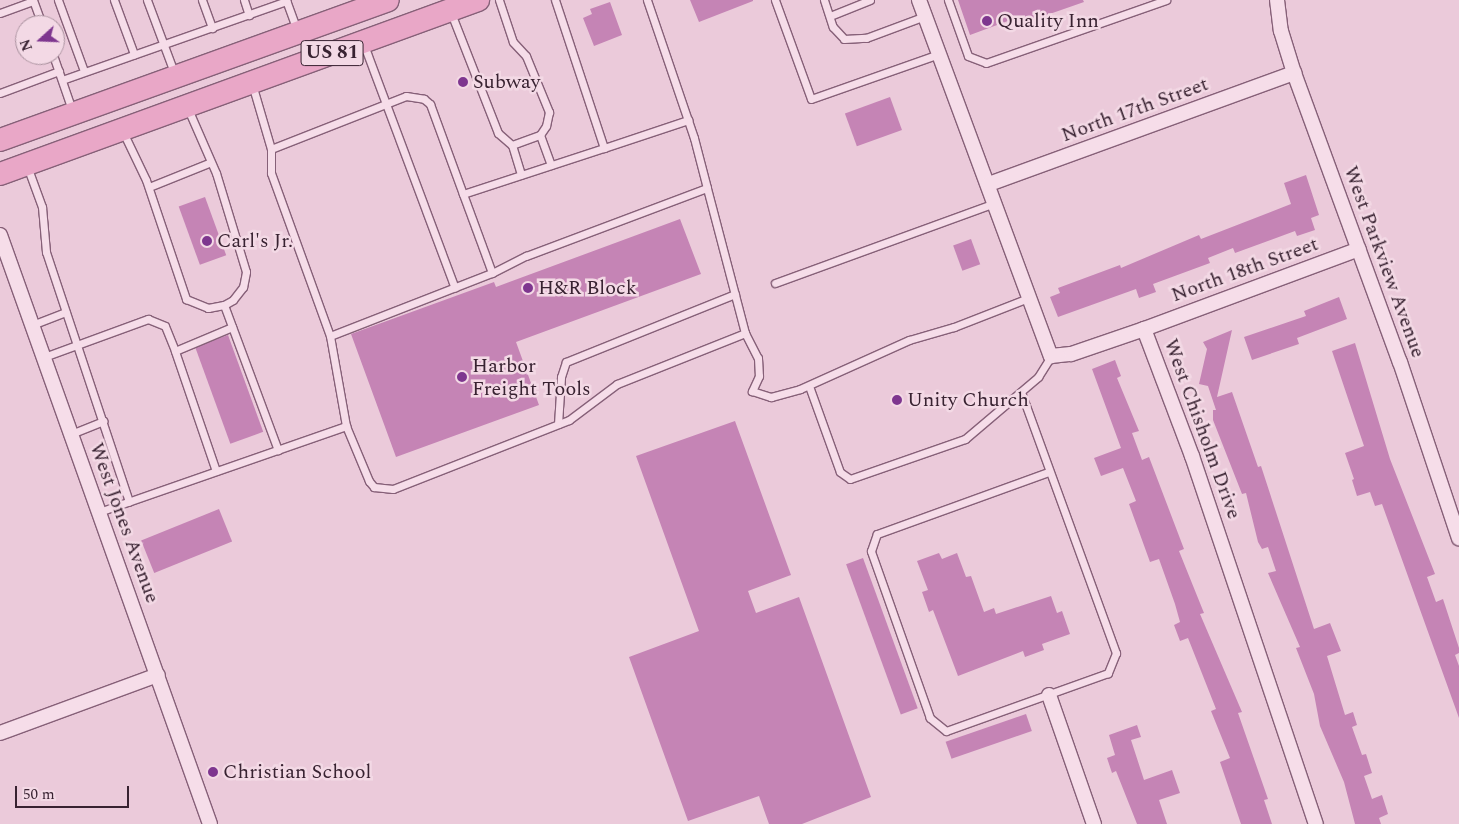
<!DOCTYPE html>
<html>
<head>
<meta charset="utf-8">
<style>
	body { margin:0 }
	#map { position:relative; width:1459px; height:824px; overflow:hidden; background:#ebcada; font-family:Spectral,serif }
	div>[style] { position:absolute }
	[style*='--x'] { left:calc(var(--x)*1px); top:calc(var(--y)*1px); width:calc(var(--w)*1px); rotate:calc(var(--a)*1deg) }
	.building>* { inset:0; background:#c584b5; transform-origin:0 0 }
	.roads { filter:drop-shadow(1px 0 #866078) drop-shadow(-1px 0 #866078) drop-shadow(0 1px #866078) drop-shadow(0 -1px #866078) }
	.service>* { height:7px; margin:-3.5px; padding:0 3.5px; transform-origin:3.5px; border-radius:3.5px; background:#f6dde9 }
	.minor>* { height:14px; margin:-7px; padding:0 7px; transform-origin:7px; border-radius:7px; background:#f6dde9 }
	.primary>* { height:22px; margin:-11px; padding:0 11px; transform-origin:11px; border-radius:11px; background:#e9a7c7 }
	.dots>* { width:14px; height:14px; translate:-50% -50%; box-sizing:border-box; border:2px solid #f3d9e5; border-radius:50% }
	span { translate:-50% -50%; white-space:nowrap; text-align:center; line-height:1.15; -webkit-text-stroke:5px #f3d9e5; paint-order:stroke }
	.shield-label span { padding:1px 4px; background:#f3d9e5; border:1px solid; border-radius:4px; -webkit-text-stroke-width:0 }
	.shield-label { font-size:19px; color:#382231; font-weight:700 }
	.poi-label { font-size:20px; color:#382231 }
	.left { translate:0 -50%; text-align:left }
	.street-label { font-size:20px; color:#382231 }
	.north { position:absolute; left:15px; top:15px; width:50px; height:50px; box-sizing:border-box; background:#f3d9e5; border:1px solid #a8909d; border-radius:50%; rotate:250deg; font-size:14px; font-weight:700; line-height:20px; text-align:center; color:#382231 }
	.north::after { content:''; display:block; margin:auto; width:18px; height:22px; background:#7e368f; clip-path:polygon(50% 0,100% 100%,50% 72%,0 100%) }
	.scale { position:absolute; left:15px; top:786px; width:114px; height:22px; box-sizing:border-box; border:2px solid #382231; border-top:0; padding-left:6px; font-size:15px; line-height:18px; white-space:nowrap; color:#382231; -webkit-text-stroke:4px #f3d9e5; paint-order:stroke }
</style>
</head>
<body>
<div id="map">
	<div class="building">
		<div style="clip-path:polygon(690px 0,753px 0,753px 1px,699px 22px)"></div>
		<div style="clip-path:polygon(958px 0,1083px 0,1084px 2px,1021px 24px,1019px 17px,970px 35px)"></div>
		<div style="clip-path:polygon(610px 2px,622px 35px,594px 46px,583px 18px,592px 14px,590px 9px)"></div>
		<div style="left:890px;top:97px;width:35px;height:48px;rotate:70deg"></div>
		<div style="clip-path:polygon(1306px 175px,1319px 215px,1311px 218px,1315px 230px,1297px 236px,1295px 231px,1235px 253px,1233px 248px,1208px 258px,1210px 263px,1153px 284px,1156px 292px,1139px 298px,1136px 289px,1058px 317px,1050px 297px,1060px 293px,1058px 288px,1120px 265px,1121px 268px,1199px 235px,1201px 239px,1291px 204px,1284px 183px)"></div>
		<div style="left:205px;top:197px;width:62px;height:28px;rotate:70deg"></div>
		<div style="clip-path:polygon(680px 219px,701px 274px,516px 342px,539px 405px,396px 457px,351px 334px,494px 282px,496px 287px)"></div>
		<div style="left:971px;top:239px;width:27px;height:19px;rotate:70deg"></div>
		<div style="clip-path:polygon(1339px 297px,1347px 319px,1297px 338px,1299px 344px,1252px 360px,1244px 337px,1306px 316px,1304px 311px)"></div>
		<div style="clip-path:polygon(1232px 330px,1217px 397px,1232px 392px,1258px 467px,1261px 466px,1314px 629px,1330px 623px,1341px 651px,1327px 656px,1345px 715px,1353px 712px,1357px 725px,1352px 727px,1362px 755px,1366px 754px,1372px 773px,1364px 776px,1372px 799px,1382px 795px,1388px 814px,1379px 818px,1381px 824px,1355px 824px,1344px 782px,1320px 726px,1314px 694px,1296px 648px,1300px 647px,1268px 573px,1276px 571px,1268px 547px,1262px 549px,1258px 542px,1246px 493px,1242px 494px,1213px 420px,1213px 410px,1216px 410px,1208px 386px,1199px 384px,1207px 349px,1203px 342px)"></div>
		<div style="left:228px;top:335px;width:103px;height:35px;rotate:70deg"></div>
		<div style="clip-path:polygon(1355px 343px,1390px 459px,1435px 574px,1427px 577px,1436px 602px,1443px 599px,1459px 648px,1459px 653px,1455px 655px,1459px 666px,1459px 718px,1382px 504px,1375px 506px,1370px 492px,1357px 496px,1352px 480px,1354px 479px,1345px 453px,1364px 446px,1332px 351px)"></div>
		<div style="clip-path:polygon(1115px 360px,1121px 376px,1117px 378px,1139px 431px,1132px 433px,1142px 460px,1149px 457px,1184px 549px,1179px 551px,1204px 613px,1200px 614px,1242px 712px,1238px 713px,1268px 799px,1264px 800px,1272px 824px,1241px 824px,1220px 762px,1230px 758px,1211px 711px,1216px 709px,1188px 638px,1180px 641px,1174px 625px,1180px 622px,1175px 604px,1159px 559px,1150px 562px,1129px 504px,1136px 501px,1123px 468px,1101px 476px,1094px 458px,1121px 448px,1092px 369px)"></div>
		<div style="clip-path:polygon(735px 421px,791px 575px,748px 591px,756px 613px,799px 597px,871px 797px,802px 824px,769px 824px,759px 796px,688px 821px,629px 657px,699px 631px,636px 456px)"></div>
		<div style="left:219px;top:509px;width:35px;height:84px;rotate:68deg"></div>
		<div style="clip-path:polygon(939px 553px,942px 559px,957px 553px,966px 577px,971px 576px,984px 612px,994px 608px,996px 614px,1051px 596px,1057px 613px,1062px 611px,1070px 634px,1042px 644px,1044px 650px,1025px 657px,1023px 651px,958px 676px,933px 610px,929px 612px,922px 592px,928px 590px,917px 561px)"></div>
		<div style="left:863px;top:558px;width:160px;height:18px;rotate:70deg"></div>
		<div style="left:1026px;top:714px;width:18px;height:85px;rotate:71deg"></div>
		<div style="clip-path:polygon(1137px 725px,1141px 737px,1131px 740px,1144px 780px,1172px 770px,1180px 793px,1159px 800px,1167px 824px,1137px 824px,1116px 771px,1112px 773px,1107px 758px,1115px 755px,1109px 735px)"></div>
	</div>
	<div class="roads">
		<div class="service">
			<div style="--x:33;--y:0;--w:27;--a:70"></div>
			<div style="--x:58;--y:0;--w:76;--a:69.9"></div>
			<div style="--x:114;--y:0;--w:58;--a:69.7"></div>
			<div style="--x:147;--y:0;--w:80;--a:69.5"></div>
			<div style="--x:202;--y:0;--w:30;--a:70"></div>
			<div style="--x:244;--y:0;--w:16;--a:72"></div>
			<div style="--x:286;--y:0;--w:32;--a:70"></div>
			<div style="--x:499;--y:0;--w:44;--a:71.6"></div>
			<div style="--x:513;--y:42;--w:19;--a:47"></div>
			<div style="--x:526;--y:56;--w:61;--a:67.7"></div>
			<div style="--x:549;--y:112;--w:14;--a:102"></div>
			<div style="--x:546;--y:126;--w:11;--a:124"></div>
			<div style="--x:540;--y:135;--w:32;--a:70"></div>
			<div style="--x:775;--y:0;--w:105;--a:70"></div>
			<div style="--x:811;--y:99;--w:136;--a:-19.4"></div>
			<div style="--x:824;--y:0;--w:28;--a:72"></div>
			<div style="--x:833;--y:27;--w:16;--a:47"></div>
			<div style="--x:844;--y:39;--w:22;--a:-3"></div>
			<div style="--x:866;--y:38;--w:63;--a:-20.4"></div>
			<div style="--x:948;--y:0;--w:59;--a:70.3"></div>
			<div style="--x:968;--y:56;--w:19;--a:21"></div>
			<div style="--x:986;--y:63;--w:191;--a:-19.3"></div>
			<div style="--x:0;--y:13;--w:35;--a:-20"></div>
			<div style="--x:451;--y:13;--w:129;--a:68.6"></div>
			<div style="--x:498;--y:133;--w:18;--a:41"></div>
			<div style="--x:512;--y:145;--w:31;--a:73"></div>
			<div style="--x:830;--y:16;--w:43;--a:-21.8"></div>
			<div style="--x:364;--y:45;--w:259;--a:69.5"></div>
			<div style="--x:53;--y:55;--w:58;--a:70.9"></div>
			<div style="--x:62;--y:80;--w:238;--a:-19.4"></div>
			<div style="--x:252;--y:84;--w:68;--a:73.7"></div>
			<div style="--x:271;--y:149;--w:24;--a:90"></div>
			<div style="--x:271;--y:173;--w:173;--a:70.1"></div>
			<div style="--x:330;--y:336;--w:174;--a:-21.3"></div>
			<div style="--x:492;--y:273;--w:38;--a:-27"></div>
			<div style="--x:526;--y:256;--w:193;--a:-20.6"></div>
			<div style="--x:707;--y:188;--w:52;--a:-104.6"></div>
			<div style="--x:694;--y:138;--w:146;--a:-108.8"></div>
			<div style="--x:0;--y:93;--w:63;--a:-20.4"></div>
			<div style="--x:188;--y:109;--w:70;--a:66.4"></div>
			<div style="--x:216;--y:173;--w:103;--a:73.1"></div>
			<div style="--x:246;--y:272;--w:15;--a:101"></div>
			<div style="--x:243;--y:287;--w:16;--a:128"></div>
			<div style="--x:233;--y:300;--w:10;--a:151"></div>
			<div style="--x:224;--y:305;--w:155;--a:69.6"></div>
			<div style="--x:123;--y:132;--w:53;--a:64.4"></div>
			<div style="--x:146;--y:180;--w:126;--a:71.4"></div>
			<div style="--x:186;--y:299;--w:24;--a:22"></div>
			<div style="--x:208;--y:308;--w:16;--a:-11"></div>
			<div style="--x:512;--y:145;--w:30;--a:-20"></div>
			<div style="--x:604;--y:148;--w:89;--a:-18.4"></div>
			<div style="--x:271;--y:149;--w:145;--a:-21.4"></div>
			<div style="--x:406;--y:96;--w:18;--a:9"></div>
			<div style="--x:424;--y:99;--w:8;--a:40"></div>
			<div style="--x:430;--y:104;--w:96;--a:69.9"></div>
			<div style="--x:463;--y:194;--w:148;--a:-18.1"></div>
			<div style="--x:604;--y:148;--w:156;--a:-108.3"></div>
			<div style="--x:27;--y:166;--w:44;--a:69.9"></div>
			<div style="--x:42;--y:207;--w:45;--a:84.9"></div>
			<div style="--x:46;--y:252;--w:263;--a:71.6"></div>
			<div style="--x:149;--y:187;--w:65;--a:-21.8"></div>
			<div style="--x:463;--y:194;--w:84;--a:69.8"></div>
			<div style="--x:775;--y:283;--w:234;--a:-20"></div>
			<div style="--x:32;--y:325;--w:36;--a:-21"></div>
			<div style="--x:745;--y:333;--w:28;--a:63"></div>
			<div style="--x:758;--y:358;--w:18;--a:87"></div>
			<div style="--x:759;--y:376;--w:17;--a:115"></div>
			<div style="--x:752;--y:391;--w:20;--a:18"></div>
			<div style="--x:771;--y:397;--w:30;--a:-15"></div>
			<div style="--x:800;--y:389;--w:120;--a:-24.2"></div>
			<div style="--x:909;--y:340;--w:47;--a:-16.1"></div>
			<div style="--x:954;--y:327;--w:79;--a:-21.4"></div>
			<div style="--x:330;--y:336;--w:91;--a:79.9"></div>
			<div style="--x:44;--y:357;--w:111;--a:-20.1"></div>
			<div style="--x:148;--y:319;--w:18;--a:22"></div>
			<div style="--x:165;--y:326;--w:27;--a:68"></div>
			<div style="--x:809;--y:386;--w:91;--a:70.2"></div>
			<div style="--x:840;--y:472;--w:12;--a:35"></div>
			<div style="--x:850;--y:479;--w:122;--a:-19.2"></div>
			<div style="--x:965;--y:439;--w:96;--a:-40.3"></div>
			<div style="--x:1038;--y:377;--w:25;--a:-58"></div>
			<div style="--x:1021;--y:392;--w:278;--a:70"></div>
			<div style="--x:1116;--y:653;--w:22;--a:112"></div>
			<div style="--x:1108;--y:673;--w:172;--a:160.3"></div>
			<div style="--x:946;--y:731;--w:21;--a:-141"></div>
			<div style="--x:930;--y:718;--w:177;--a:-109.5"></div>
			<div style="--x:871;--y:551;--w:18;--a:-71"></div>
			<div style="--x:877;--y:534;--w:182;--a:-19.9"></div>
			<div style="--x:558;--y:424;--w:47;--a:-86.3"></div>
			<div style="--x:561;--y:377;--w:16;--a:-72"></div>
			<div style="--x:566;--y:362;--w:182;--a:-21.9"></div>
			<div style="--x:71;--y:434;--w:35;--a:-22"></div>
			<div style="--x:216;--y:471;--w:127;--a:-108.9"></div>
			<div style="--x:175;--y:351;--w:62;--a:-22.8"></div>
			<div style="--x:99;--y:512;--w:262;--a:-19.2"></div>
			<div style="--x:346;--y:426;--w:60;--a:67.3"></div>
			<div style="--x:369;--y:481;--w:8;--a:50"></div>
			<div style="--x:374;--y:487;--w:19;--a:6"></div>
			<div style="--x:393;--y:489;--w:189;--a:-21.4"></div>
			<div style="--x:569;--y:420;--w:60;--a:-36.9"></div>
			<div style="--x:617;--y:384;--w:138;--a:-21.7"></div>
			<div style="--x:745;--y:333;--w:150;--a:-104.7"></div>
		</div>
		<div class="minor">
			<div style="--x:919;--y:0;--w:380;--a:69.7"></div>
			<div style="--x:1051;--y:356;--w:20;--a:-6"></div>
			<div style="--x:1071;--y:354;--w:77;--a:-18.9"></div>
			<div style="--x:1144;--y:329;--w:229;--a:-20.4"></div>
			<div style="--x:1277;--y:0;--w:31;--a:83"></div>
			<div style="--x:1281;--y:31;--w:44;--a:72.8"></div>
			<div style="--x:1294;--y:73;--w:308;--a:69.9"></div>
			<div style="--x:1400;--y:362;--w:186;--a:71.5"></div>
			<div style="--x:989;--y:184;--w:325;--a:-20"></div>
			<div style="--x:0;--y:235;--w:625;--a:70.38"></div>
			<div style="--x:1144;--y:329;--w:136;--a:69.3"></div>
			<div style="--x:1192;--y:456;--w:388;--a:71.4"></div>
			<div style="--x:1049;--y:695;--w:137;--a:70.8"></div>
			<div style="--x:0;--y:733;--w:168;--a:-20.2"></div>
		</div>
		<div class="primary">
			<div style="--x:0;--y:140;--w:412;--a:-19.8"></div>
			<div style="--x:0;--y:174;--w:509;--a:-20"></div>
		</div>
	</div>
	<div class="dots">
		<div style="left:987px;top:21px;background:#7e368f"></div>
		<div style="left:463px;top:82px;background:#7e368f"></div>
		<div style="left:207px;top:241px;background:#7e368f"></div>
		<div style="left:528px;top:288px;background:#7e368f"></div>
		<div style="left:462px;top:377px;background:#7e368f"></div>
		<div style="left:897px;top:400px;background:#7e368f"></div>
		<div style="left:213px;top:772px;background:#7e368f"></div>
	</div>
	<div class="shield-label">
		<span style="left:332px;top:53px">US 81</span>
	</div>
	<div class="poi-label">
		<span class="left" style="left:997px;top:21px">Quality Inn</span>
		<span class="left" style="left:473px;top:82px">Subway</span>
		<span class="left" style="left:217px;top:241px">Carl's Jr.</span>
		<span class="left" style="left:538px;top:288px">H&amp;R Block</span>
		<span class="left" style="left:472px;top:378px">Harbor<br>Freight Tools</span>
		<span class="left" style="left:907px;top:400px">Unity Church</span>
		<span class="left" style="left:223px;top:772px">Christian School</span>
	</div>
	<div class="street-label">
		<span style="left:1135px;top:110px;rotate:-20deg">North 17th Street</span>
		<span style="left:1384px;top:262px;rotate:70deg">West Parkview Avenue</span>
		<span style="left:1245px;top:270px;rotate:-20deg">North 18th Street</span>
		<span style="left:1202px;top:429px;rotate:70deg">West Chisholm Drive</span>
		<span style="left:124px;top:523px;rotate:70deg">West Jones Avenue</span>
	</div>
	<div class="north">N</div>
	<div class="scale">50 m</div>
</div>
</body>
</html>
